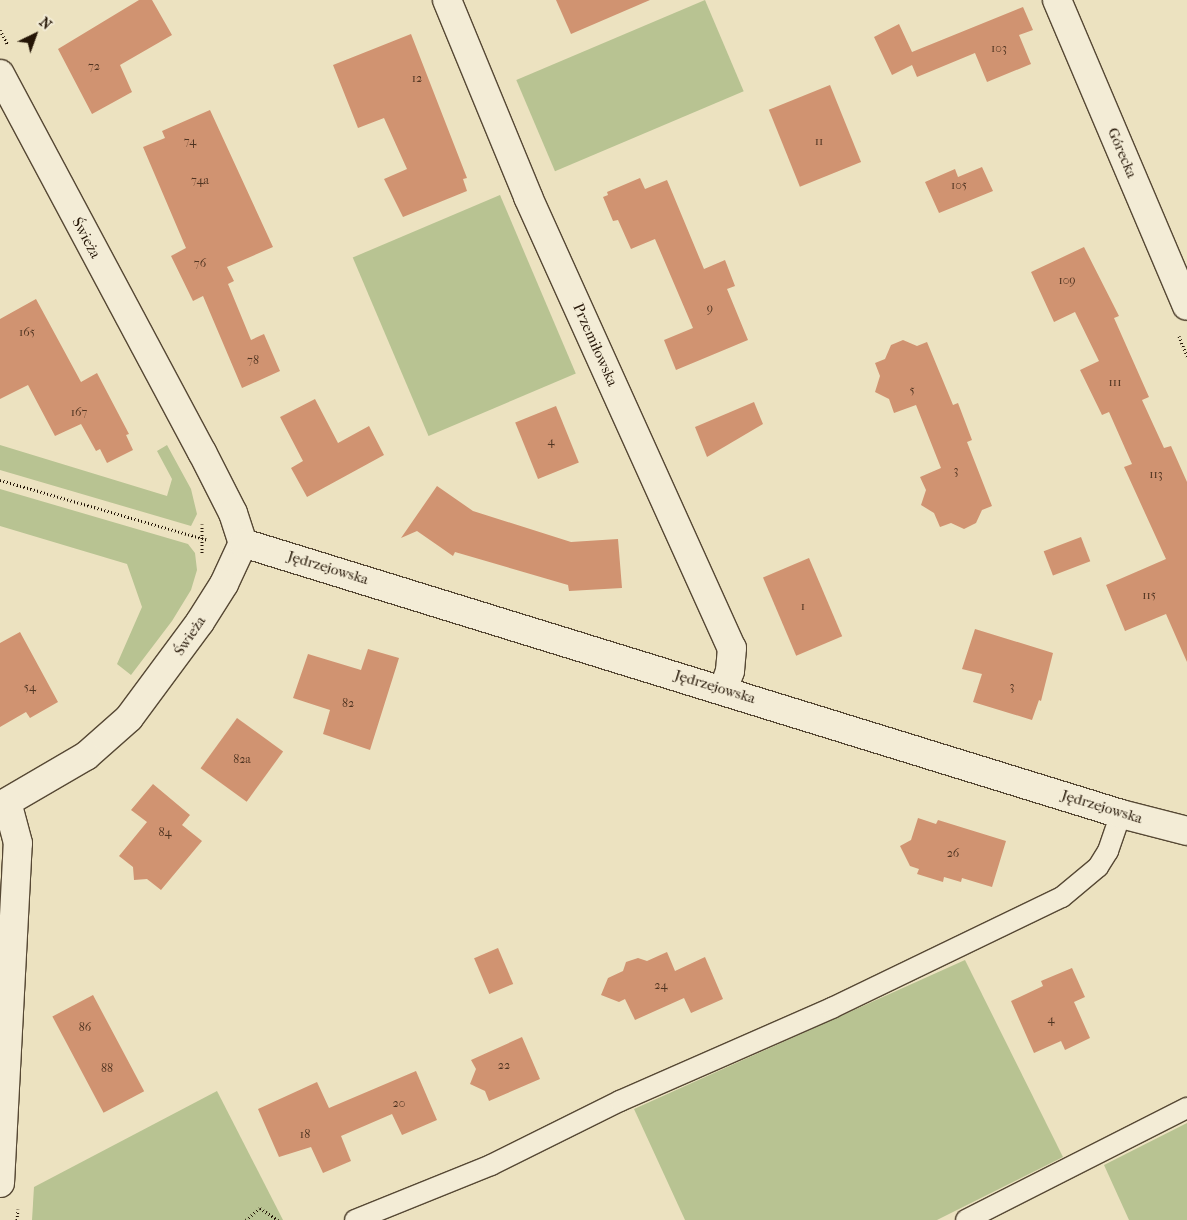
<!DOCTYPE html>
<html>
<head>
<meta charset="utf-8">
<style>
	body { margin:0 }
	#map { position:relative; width:1187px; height:1220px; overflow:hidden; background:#ece2c0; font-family:"IM FELL French Canon",serif }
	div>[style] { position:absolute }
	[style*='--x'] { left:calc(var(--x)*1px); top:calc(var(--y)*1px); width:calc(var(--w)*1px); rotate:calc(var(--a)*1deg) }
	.green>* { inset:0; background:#b8c392; transform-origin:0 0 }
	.building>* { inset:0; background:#d09371; transform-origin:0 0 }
	.path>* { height:3px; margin-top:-1.5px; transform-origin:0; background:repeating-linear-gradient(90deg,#241506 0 1px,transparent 0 3.5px) }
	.roads { filter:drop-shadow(1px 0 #564834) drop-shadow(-1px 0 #564834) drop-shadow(0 1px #564834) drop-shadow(0 -1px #564834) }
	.lane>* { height:20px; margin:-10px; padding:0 10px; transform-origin:10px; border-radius:10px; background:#f3ecd6 }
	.street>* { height:28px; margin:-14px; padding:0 14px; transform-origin:14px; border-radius:14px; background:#f3ecd6 }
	span { translate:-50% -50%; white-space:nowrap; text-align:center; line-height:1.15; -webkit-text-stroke:4.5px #f3ecd6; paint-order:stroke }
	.number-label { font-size:12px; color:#4f3421 }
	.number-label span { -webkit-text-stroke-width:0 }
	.street-label { font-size:15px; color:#241506 }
	.north { position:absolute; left:10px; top:10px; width:50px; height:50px; -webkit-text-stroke:4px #f3ecd6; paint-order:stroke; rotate:42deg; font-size:14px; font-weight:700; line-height:20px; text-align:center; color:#241506 }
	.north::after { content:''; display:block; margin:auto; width:18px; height:22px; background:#241506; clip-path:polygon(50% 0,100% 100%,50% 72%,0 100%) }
</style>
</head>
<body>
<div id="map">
	<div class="green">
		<div style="left:705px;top:0;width:99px;height:205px;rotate:67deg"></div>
		<div style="left:500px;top:195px;width:194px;height:160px;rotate:67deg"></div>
		<div style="clip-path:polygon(0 445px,167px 496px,172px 479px,157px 451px,167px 445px,191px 489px,197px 514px,191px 526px,0 470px)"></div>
		<div style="clip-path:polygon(0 489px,188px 544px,195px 553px,197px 570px,191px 590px,172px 621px,131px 675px,117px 664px,142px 607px,127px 564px,0 526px)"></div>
		<div style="clip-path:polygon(965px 960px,1063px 1157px,937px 1220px,685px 1220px,634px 1109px)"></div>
		<div style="clip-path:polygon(217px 1091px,283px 1220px,32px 1220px,34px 1187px)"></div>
		<div style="clip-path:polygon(1187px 1123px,1187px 1220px,1129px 1220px,1104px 1165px)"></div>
	</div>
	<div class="building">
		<div style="clip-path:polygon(139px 0,152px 0,172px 35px,120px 65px,132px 92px,92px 114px,58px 49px)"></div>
		<div style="clip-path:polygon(556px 0,650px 0,571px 34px)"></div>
		<div style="clip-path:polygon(1023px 7px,1033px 30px,1019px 35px,1031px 64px,987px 82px,975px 53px,917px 77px,912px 65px,892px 75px,874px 37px,899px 24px,912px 52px)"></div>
		<div style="clip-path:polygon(411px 34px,467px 178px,463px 179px,467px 191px,403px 217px,384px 179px,407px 169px,384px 118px,358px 128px,333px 65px)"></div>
		<div style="left:830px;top:85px;width:83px;height:66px;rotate:68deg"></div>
		<div style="clip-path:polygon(210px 110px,273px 247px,227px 267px,234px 281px,228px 284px,251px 340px,264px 334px,280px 371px,242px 388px,203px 296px,193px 301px,171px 256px,186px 248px,143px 147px,165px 138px,162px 131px)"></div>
		<div style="clip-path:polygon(982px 167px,993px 191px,939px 213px,925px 182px,955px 169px,958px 177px)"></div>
		<div style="clip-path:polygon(640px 178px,645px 189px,667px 180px,704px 269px,725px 260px,735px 286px,727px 289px,748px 340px,676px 370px,664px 340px,693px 328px,655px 239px,631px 249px,618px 220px,613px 221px,603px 197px,608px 195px,607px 192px)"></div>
		<div style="clip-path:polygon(1084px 247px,1119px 316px,1114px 318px,1149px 397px,1142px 400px,1164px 448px,1171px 446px,1187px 482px,1187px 662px,1166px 614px,1125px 631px,1106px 585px,1166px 559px,1124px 467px,1132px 464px,1109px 412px,1102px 415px,1080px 370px,1099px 361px,1075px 312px,1054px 322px,1031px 272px)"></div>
		<div style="clip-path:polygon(36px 299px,81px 382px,97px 373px,129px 434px,126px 435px,133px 450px,107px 463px,100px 449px,96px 451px,81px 424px,55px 436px,28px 385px,0 399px,0 319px)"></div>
		<div style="clip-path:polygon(903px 340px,917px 346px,927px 342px,953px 405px,958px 403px,972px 440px,967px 442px,992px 506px,982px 510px,976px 523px,964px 529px,951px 523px,940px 527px,934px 513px,921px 505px,926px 490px,920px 477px,941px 468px,916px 405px,894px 413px,889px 399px,875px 392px,880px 376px,875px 363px,885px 359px,891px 345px)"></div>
		<div style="clip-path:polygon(315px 399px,338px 443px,369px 426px,384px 455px,307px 497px,291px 468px,303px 461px,280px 417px)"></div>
		<div style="clip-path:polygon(754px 402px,763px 424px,707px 457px,695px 427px)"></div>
		<div style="left:556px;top:406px;width:61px;height:44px;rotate:68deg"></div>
		<div style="clip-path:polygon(437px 486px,473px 511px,571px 542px,618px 539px,622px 588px,569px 591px,568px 585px,455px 552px,453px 556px,417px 531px,401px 538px)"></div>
		<div style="left:1081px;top:537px;width:26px;height:40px;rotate:69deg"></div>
		<div style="left:809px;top:558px;width:85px;height:50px;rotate:67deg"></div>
		<div style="clip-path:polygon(975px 629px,1053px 653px,1041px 701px,1039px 700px,1032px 720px,973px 702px,982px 674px,962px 669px)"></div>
		<div style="clip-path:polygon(20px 632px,58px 702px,30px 718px,26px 712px,0 727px,0 643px)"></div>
		<div style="clip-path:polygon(368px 649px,399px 658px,370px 750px,323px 734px,330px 710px,293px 698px,308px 654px,361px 670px)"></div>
		<div style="left:237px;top:718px;width:57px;height:62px;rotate:36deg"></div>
		<div style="clip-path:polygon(153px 784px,190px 815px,182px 825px,202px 841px,161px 890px,147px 879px,134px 880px,133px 867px,119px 856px,147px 822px,131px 810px)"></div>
		<div style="clip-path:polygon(918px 818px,936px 824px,938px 820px,1006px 841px,992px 887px,962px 878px,961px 882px,944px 877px,943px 882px,917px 874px,919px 869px,910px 866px,900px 846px,911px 840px)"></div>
		<div style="left:498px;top:948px;width:39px;height:26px;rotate:67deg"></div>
		<div style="clip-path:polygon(667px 952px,675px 971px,705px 957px,723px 999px,691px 1013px,684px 998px,635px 1020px,625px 999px,619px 1002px,601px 995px,608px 978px,623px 971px,626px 962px,638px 958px,647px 961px)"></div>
		<div style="clip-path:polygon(1072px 968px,1085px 997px,1074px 1002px,1090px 1038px,1065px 1050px,1061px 1041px,1034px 1053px,1011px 1001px,1043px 986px,1041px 981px)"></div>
		<div style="left:93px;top:995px;width:109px;height:46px;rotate:62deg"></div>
		<div style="clip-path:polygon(522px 1037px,540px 1079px,489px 1101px,485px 1091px,470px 1084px,476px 1069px,471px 1060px)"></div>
		<div style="clip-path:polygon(416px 1071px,437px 1120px,402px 1135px,392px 1114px,341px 1136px,351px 1161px,323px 1173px,311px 1147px,279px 1157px,258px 1109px,317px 1082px,329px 1108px)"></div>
	</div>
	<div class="path">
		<div style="--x:0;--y:30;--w:17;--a:62"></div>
		<div style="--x:1179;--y:336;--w:22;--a:68"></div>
		<div style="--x:0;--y:480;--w:216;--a:16.1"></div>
		<div style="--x:202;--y:524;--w:29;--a:90"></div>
		<div style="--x:17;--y:1220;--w:11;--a:-85"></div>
		<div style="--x:246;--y:1220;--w:18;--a:-41"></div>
		<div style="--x:260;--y:1208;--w:22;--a:34"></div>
	</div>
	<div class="roads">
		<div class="lane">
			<div style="--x:355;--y:1220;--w:147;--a:-22"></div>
			<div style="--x:491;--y:1165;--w:144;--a:-26.4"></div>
			<div style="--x:620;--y:1101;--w:232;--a:-23.7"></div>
			<div style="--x:832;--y:1008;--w:255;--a:-25.8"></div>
			<div style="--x:1062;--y:897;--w:47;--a:-39.8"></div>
			<div style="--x:1098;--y:867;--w:19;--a:-58"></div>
			<div style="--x:1108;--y:851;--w:39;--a:-71"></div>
			<div style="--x:966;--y:1220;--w:248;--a:-26.9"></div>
		</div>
		<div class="street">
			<div style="--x:447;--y:0;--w:213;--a:67.6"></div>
			<div style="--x:528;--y:197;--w:495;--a:65.7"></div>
			<div style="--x:732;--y:648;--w:23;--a:95"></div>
			<div style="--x:730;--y:671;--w:20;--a:110"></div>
			<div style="--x:1057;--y:0;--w:332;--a:67"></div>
			<div style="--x:0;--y:74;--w:429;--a:61.9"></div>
			<div style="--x:202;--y:452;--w:68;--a:63.1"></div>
			<div style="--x:233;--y:513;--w:32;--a:72"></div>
			<div style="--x:243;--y:543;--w:45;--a:114.9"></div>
			<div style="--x:224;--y:584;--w:45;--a:122.3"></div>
			<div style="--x:200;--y:622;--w:119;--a:126.5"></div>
			<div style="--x:129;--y:718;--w:57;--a:138.5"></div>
			<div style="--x:86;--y:756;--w:99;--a:149.8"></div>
			<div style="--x:243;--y:543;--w:919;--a:17.15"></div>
			<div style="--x:1121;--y:814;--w:68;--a:14.4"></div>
			<div style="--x:0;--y:1183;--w:340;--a:-87"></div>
			<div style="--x:18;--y:843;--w:42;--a:-105"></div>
		</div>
	</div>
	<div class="number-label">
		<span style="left:999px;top:49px">103</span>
		<span style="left:94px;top:67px">72</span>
		<span style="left:417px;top:79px">12</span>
		<span style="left:190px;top:142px">74</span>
		<span style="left:819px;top:142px">11</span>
		<span style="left:200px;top:181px">74a</span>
		<span style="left:959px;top:186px">105</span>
		<span style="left:200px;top:264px">76</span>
		<span style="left:1067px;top:281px">109</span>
		<span style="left:710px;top:309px">9</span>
		<span style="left:27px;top:333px">165</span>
		<span style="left:253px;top:361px">78</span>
		<span style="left:1115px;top:383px">111</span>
		<span style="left:912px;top:391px">5</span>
		<span style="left:79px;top:413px">167</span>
		<span style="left:551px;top:442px">4</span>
		<span style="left:956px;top:471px">3</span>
		<span style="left:1156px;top:475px">113</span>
		<span style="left:1149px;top:596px">115</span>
		<span style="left:803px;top:607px">1</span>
		<span style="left:1012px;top:687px">3</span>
		<span style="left:30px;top:688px">54</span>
		<span style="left:348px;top:704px">82</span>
		<span style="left:242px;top:760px">82a</span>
		<span style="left:165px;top:833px">84</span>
		<span style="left:953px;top:854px">26</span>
		<span style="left:661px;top:986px">24</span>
		<span style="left:1051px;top:1020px">4</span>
		<span style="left:85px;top:1028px">86</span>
		<span style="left:504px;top:1066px">22</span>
		<span style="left:107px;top:1069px">88</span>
		<span style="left:399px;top:1104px">20</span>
		<span style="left:305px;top:1135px">18</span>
	</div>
	<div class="street-label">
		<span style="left:1122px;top:153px;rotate:67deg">Górecka</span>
		<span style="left:86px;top:238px;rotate:62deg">Świeża</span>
		<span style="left:595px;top:345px;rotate:66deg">Przemiłowska</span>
		<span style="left:328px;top:568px;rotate:17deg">Jędrzejowska</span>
		<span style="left:190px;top:636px;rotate:-56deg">Świeża</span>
		<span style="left:715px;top:687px;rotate:17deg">Jędrzejowska</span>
		<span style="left:1102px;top:807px;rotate:17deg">Jędrzejowska</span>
	</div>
	<div class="north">N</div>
</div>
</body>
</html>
